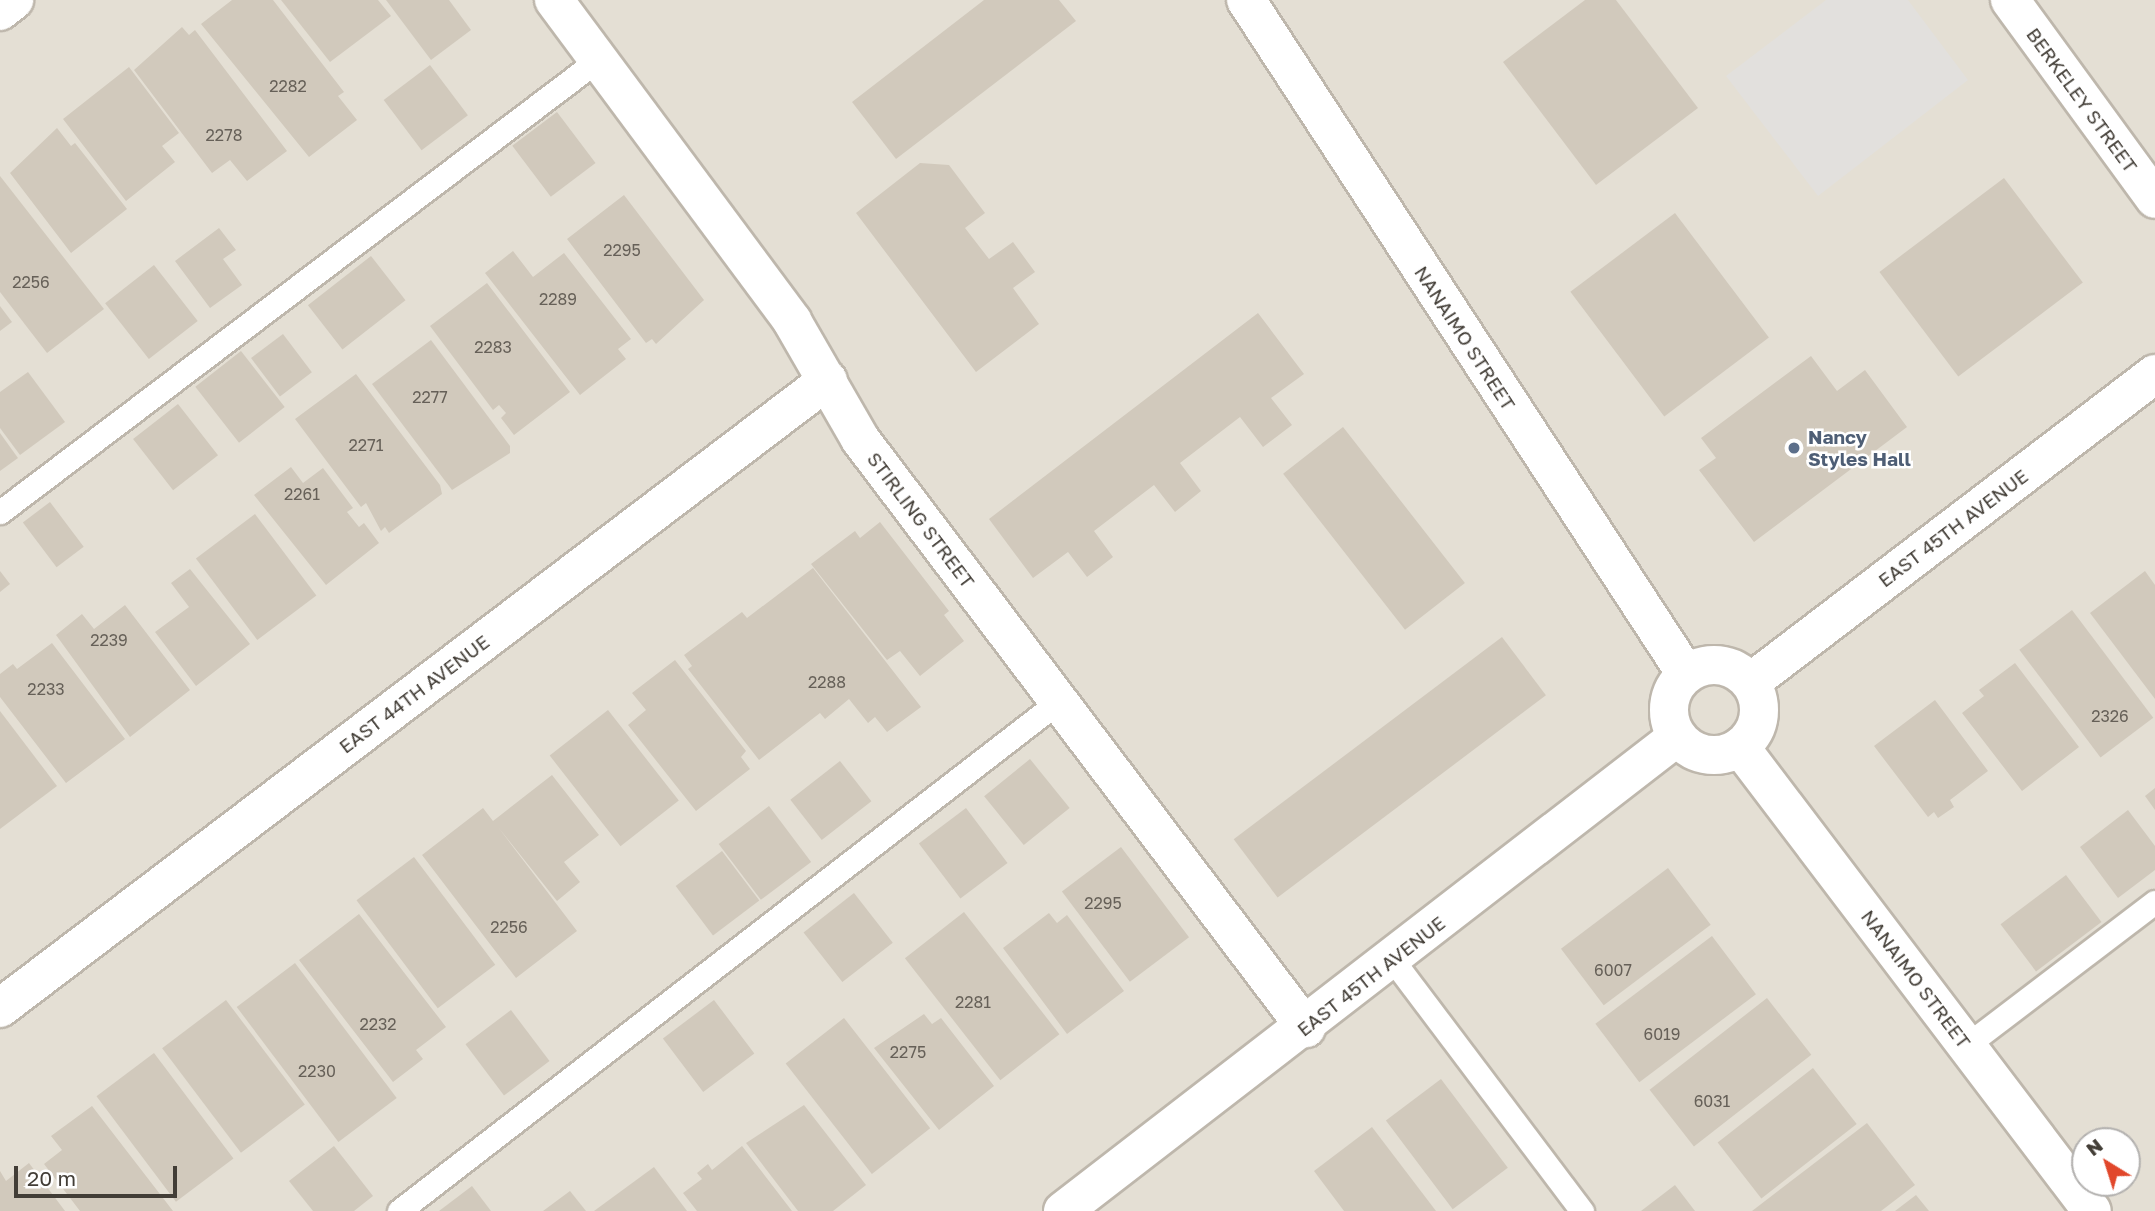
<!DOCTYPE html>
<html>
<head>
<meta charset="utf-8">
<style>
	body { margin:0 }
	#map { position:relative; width:2155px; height:1211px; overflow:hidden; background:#f0ede5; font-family:"Golos Text",sans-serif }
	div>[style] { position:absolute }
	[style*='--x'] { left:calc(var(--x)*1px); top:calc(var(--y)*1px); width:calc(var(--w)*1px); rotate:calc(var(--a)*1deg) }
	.residential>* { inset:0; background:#e4dfd4 }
	.parking>* { inset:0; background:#e2e0dd }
	.building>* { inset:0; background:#d1c9bc; transform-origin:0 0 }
	.roads { filter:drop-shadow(2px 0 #beb7ac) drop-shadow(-2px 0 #beb7ac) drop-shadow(0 2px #beb7ac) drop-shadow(0 -2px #beb7ac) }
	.lane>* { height:23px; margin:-11.5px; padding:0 11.5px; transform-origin:11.5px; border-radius:11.5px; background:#fff }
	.street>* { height:38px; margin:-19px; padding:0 19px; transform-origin:19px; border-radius:19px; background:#fff }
	.street>.ring { margin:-19px; padding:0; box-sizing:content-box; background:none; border:38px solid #fff; border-radius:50% }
	.dots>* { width:19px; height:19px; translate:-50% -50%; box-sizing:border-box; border:4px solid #fff; border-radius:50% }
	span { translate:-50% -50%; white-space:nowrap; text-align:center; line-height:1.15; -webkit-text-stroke:5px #fff; paint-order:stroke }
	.number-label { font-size:16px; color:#666058 }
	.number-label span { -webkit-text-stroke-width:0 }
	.street-label { font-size:19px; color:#423d36 }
	.service-label { font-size:19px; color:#4e5e75; font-weight:700 }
	.left { translate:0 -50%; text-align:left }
	.north { position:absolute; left:2071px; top:1127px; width:70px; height:70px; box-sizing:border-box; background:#fff; border:2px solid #b3b1af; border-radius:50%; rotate:322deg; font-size:19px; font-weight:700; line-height:28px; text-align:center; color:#423d36 }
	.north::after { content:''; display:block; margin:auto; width:24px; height:32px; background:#e1472b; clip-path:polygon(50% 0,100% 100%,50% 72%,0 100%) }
	.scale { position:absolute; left:14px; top:1166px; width:163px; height:32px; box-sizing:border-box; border:4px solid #423d36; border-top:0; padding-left:9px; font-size:21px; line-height:24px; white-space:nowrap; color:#423d36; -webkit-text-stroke:5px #fff; paint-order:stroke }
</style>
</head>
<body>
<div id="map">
	<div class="residential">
		<div style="clip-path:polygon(evenodd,0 0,2155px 0,2155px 1211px,0 1211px,0 0,2085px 1141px,2127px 1141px,2127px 1183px,2085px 1183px,2085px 1141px)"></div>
	</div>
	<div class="parking">
		<div style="clip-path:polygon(1826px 0,1908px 0,1968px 80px,1818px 196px,1726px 76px)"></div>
	</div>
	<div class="building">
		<div style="clip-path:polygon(232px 0,273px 0,344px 92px,338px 96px,357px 120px,309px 157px,201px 24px)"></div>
		<div style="clip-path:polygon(281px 0,378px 0,391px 16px,330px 62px)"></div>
		<div style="clip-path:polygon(386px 0,449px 0,471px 30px,431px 60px)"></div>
		<div style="clip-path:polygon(984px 0,1059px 0,1076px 21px,896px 159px,852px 102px)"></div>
		<div style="clip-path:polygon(1585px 0,1616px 0,1698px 108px,1596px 185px,1503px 62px)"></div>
		<div style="clip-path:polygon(182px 27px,189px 35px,195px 30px,287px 151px,247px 181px,230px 160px,212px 173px,134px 70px)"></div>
		<div style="left:430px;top:65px;width:63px;height:58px;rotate:53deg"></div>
		<div style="clip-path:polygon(129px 67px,179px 133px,162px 146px,175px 162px,126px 201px,63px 119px)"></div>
		<div style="left:557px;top:112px;width:64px;height:56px;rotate:53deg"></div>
		<div style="clip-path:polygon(57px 128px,71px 146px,75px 143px,127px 209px,71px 253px,10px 173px)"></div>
		<div style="clip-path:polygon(920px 163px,949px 165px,985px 213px,965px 228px,989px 259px,1013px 242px,1035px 272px,1013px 288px,1039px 324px,976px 372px,856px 213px)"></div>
		<div style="clip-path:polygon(0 176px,104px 309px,47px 353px,0 292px)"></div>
		<div style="left:2004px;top:178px;width:131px;height:156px;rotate:53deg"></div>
		<div style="clip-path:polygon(624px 195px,704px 300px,656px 344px,652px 339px,646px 343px,567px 239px)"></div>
		<div style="left:1675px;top:213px;width:156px;height:131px;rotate:53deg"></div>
		<div style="clip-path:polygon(219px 228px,236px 250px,223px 259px,242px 285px,210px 308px,175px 261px)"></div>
		<div style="clip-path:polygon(513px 251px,533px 277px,564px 253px,631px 339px,618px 349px,626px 359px,580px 395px,485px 273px)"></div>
		<div style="left:371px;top:256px;width:56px;height:80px;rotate:52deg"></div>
		<div style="left:154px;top:265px;width:71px;height:62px;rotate:52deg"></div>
		<div style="clip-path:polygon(487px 283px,570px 392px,514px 435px,501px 418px,506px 413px,499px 405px,493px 410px,430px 326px)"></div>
		<div style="clip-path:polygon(0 306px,12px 322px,0 331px)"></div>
		<div style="clip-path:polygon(1258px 313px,1304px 374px,1271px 398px,1292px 425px,1263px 447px,1240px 417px,1180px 463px,1201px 491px,1175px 512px,1154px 485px,1094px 531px,1113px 557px,1087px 577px,1068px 552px,1033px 578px,989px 519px)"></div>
		<div style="left:283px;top:334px;width:48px;height:40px;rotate:53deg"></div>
		<div style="clip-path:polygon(431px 340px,510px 446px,510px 453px,452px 490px,372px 384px)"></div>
		<div style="left:241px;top:351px;width:71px;height:58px;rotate:52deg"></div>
		<div style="clip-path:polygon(1811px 356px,1837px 391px,1865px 370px,1907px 427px,1754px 542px,1699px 470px,1716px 458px,1701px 438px)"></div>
		<div style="clip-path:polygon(28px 372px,65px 422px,20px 455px,0 428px,0 392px)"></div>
		<div style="clip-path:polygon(356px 374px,440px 485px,442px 494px,389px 533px,385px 527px,381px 531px,366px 503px,361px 507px,295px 419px)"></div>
		<div style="left:178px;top:404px;width:65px;height:57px;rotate:52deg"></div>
		<div style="left:1343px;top:427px;width:198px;height:76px;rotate:52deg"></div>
		<div style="clip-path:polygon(0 433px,18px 458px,0 471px)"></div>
		<div style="clip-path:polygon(291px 467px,303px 483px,323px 468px,353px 508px,347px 512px,359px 527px,364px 523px,379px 543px,326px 585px,254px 495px)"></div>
		<div style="left:50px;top:502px;width:56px;height:34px;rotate:53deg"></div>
		<div style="left:255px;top:514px;width:102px;height:74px;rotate:53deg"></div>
		<div style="clip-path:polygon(880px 522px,949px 611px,944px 615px,964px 641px,920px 676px,900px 651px,887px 660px,811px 564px,855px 531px,860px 538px)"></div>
		<div style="clip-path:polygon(813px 568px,921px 707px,887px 732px,875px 717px,868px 723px,849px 699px,825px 719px,820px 713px,759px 760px,688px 669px,692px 666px,684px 655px,742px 612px,747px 618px)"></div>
		<div style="clip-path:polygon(190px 569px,250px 644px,196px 686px,155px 632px,189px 607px,171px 583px)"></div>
		<div style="clip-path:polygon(0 571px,10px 584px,0 592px)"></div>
		<div style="clip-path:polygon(2145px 571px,2155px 585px,2155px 699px,2090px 613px)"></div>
		<div style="clip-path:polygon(125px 605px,190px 690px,130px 737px,56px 635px,82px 614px,94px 629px)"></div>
		<div style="left:2072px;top:610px;width:135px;height:66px;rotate:53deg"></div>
		<div style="left:1502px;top:637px;width:73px;height:336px;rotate:53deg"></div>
		<div style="clip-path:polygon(52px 643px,125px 739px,66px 783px,0 697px,0 674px,13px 664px,17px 669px)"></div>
		<div style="clip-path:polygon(675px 660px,746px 751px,741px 757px,750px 769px,696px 811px,628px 725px,646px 710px,632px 693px)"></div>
		<div style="clip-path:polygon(2015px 663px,2079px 747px,2022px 791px,1962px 713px,1984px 696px,1979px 690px)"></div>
		<div style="clip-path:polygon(1935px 700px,1988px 771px,1950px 800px,1954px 807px,1938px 818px,1934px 812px,1928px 817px,1874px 746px)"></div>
		<div style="left:608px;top:710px;width:115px;height:74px;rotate:52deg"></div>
		<div style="clip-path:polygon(0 711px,57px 786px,0 829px)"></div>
		<div style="left:1030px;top:759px;width:63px;height:59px;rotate:51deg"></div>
		<div style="left:840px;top:761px;width:51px;height:63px;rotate:52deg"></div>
		<div style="clip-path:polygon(552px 775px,599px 835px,564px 862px,580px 882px,557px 901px,498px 827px,577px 931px,516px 978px,422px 855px,483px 808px,493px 821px)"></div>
		<div style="clip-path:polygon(2155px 788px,2155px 810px,2145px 796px)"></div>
		<div style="left:769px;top:806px;width:70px;height:63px;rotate:53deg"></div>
		<div style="left:966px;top:808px;width:69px;height:59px;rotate:53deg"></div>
		<div style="clip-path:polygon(2128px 810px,2155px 846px,2155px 870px,2118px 898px,2080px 847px)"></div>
		<div style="left:1121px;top:847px;width:113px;height:74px;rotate:53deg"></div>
		<div style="left:722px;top:851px;width:62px;height:58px;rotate:53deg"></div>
		<div style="left:414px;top:857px;width:135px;height:72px;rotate:53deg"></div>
		<div style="left:1668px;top:868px;width:71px;height:134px;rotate:53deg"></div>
		<div style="left:2066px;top:875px;width:59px;height:82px;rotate:53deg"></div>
		<div style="left:854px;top:893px;width:63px;height:64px;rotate:52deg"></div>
		<div style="left:964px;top:912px;width:155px;height:75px;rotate:52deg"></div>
		<div style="clip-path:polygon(1049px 913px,1057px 923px,1067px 915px,1124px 991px,1067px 1034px,1003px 948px)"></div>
		<div style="clip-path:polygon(359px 914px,446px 1027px,416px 1050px,423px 1059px,393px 1082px,299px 960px)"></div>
		<div style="left:1712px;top:936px;width:73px;height:146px;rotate:53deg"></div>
		<div style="left:295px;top:963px;width:169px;height:73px;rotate:53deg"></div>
		<div style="left:1767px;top:998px;width:72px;height:149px;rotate:52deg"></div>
		<div style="left:226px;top:1000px;width:131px;height:80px;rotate:53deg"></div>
		<div style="left:714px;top:1000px;width:67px;height:64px;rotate:53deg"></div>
		<div style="left:511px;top:1010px;width:64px;height:57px;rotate:53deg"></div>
		<div style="clip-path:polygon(924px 1014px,932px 1024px,941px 1018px,994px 1086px,939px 1130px,874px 1048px)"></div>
		<div style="left:844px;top:1018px;width:140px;height:74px;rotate:52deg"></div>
		<div style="left:154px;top:1053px;width:132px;height:72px;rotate:53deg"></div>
		<div style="left:1813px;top:1068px;width:71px;height:121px;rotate:52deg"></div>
		<div style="left:1441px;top:1079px;width:111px;height:69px;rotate:53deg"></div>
		<div style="clip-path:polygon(804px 1105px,866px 1185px,833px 1211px,798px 1211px,746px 1143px)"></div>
		<div style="clip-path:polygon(92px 1106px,173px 1211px,80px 1211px,44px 1164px,62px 1150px,51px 1136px)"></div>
		<div style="clip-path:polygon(1867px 1123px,1915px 1185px,1881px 1211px,1752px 1211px)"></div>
		<div style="clip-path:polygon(1372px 1127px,1436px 1211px,1344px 1211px,1314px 1171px)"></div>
		<div style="clip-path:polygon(334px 1146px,373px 1196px,354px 1211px,313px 1211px,289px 1181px)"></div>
		<div style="clip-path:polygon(742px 1146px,792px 1211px,697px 1211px,683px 1193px,702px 1179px,697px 1173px,708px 1164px,712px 1170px)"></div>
		<div style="clip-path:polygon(29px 1163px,65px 1211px,0 1211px,0 1171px,6px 1181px)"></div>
		<div style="clip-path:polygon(654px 1167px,687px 1211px,594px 1211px)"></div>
		<div style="clip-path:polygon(1675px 1185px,1695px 1211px,1641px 1211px)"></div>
		<div style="clip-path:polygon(472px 1186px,491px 1211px,439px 1211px)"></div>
		<div style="clip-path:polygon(570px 1191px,586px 1211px,543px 1211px)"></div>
		<div style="clip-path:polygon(1916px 1195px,1929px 1211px,1895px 1211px)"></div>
	</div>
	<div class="roads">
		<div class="lane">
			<div style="--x:0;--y:512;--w:751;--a:-37.1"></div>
			<div style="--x:1392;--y:959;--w:316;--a:53"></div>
			<div style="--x:1967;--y:1045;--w:236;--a:-37.3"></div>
			<div style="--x:399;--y:1211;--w:834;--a:-37.69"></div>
		</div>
		<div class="street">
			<div style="--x:554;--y:0;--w:400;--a:53.4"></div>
			<div style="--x:792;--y:321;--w:136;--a:60"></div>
			<div style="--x:860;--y:439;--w:739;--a:52.87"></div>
			<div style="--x:1246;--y:0;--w:805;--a:56.86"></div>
			<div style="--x:2010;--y:0;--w:246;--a:53.9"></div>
			<div style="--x:0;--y:11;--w:18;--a:-38"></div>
			<div class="ring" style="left:1669px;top:665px;width:52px;height:52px"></div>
			<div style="--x:1751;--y:682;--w:508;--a:-37.32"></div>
			<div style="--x:1740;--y:747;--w:582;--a:52.82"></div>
			<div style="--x:0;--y:1008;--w:1039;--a:-37.18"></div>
			<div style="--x:1063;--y:1211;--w:776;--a:-37.67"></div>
		</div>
	</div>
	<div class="dots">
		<div style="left:1794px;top:448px;background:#5c6f8a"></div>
	</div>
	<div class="number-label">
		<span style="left:288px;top:86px">2282</span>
		<span style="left:224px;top:135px">2278</span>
		<span style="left:622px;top:250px">2295</span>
		<span style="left:31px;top:282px">2256</span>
		<span style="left:558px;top:299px">2289</span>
		<span style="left:493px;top:347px">2283</span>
		<span style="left:430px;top:397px">2277</span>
		<span style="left:366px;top:445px">2271</span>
		<span style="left:302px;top:494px">2261</span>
		<span style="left:109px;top:640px">2239</span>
		<span style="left:827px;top:682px">2288</span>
		<span style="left:46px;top:689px">2233</span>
		<span style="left:2110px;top:716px">2326</span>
		<span style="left:1103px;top:903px">2295</span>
		<span style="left:509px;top:927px">2256</span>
		<span style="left:1613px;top:970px">6007</span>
		<span style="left:973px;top:1002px">2281</span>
		<span style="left:378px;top:1024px">2232</span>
		<span style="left:1662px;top:1034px">6019</span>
		<span style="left:908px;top:1052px">2275</span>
		<span style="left:317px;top:1071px">2230</span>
		<span style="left:1712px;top:1101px">6031</span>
	</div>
	<div class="street-label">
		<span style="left:2082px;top:100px;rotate:54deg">BERKELEY STREET</span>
		<span style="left:1465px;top:338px;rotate:57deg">NANAIMO STREET</span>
		<span style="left:921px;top:520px;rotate:53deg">STIRLING STREET</span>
		<span style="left:1953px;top:528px;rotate:-37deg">EAST 45TH AVENUE</span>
		<span style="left:414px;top:694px;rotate:-37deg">EAST 44TH AVENUE</span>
		<span style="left:1371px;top:976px;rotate:-38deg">EAST 45TH AVENUE</span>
		<span style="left:1916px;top:979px;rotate:53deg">NANAIMO STREET</span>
	</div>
	<div class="service-label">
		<span class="left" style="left:1808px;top:448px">Nancy<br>Styles Hall</span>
	</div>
	<div class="north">N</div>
	<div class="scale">20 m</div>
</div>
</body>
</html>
